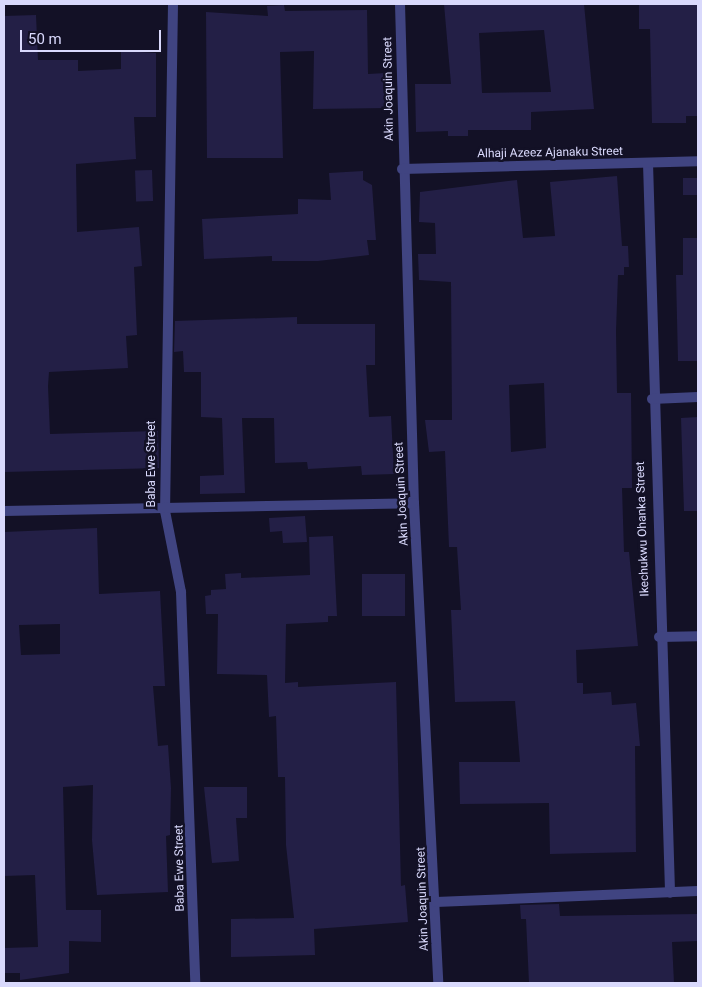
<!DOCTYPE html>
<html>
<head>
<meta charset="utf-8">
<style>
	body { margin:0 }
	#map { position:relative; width:702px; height:987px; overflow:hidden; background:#131126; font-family:Roboto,sans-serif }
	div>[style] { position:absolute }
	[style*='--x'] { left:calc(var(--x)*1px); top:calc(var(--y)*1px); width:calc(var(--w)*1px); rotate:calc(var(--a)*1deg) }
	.building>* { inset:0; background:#231f46; transform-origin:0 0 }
	.minor>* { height:10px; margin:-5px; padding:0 5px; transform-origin:5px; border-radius:5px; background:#404481 }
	span { translate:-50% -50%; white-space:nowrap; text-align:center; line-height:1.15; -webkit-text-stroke:5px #131126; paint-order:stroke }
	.street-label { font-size:12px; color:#d9d9fc }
	.frame { position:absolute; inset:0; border:5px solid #d9d9fc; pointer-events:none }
	.scale { position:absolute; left:20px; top:30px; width:141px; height:22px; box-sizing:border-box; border:2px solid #d9d9fc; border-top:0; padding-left:6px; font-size:15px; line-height:18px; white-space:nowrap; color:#d9d9fc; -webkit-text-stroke:4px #131126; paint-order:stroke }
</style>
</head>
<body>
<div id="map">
	<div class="building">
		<div style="clip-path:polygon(evenodd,444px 4px,584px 4px,594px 109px,531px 112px,531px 130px,468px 130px,468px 136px,448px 136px,448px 131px,416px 132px,415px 84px,451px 84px,444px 4px,544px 30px,551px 92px,482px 93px,479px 33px,544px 30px)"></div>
		<div style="clip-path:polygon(639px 4px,698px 4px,697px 116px,686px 116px,686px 123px,652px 123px,650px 29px,639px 29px)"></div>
		<div style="clip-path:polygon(284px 5px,285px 11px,367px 10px,368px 74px,386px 73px,387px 108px,313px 109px,314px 51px,280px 52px,283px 158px,207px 158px,206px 12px,268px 16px,267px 6px)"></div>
		<div style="clip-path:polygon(36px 15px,38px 60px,78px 60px,78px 71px,121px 69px,121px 51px,156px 53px,156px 117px,134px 117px,136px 159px,76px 164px,77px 232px,139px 227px,142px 266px,134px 267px,137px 335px,126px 336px,128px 368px,49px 372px,48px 386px,50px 434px,158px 431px,159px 468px,4px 472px,4px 16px)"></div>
		<div style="left:152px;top:170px;width:31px;height:17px;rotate:88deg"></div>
		<div style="clip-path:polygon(363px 171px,363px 180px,372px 185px,376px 240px,367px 240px,369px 255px,318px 261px,272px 261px,272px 256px,204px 259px,202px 219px,298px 214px,298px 199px,331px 200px,329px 173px)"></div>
		<div style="clip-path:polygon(evenodd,617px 176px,622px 246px,628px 246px,629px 267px,624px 267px,624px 275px,618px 275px,616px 331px,617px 393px,631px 393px,632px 488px,622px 488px,624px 552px,629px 552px,638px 646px,576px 650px,577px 683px,583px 683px,583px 694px,611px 692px,612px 705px,636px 703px,640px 746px,635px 746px,636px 852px,550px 854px,549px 803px,460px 804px,459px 762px,520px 762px,515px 701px,455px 702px,451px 610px,461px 610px,457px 547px,449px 547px,445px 451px,429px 452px,425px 420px,452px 420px,451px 282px,419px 280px,418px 254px,436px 254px,435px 223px,419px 222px,420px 192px,517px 180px,523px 238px,555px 236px,550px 182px,617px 176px,544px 383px,546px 448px,511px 452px,509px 385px,544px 383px)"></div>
		<div style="left:698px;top:178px;width:17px;height:15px;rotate:90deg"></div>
		<div style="clip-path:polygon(683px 238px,698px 238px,698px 361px,678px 361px,676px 275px,683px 275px)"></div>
		<div style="clip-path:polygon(297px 317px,297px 324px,375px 324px,375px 365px,366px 365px,369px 417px,391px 416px,394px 474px,362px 475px,361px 466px,308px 469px,307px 462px,275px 463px,274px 418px,242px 418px,245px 493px,200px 494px,200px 476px,224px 475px,222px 418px,201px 417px,201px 372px,184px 372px,183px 351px,174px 352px,175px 321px)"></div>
		<div style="clip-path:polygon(698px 417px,698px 511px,684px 511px,681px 418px)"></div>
		<div style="clip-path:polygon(305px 516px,307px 542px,283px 543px,282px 531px,270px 532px,269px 518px)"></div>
		<div style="clip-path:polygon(evenodd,97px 528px,99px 594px,160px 591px,165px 686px,153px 686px,158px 746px,168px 745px,171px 788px,170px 835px,166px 836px,168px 892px,97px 895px,92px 840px,93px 785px,63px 787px,66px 910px,101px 910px,101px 942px,69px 941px,69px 973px,20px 980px,20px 973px,4px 973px,4px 948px,38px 947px,35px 875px,4px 876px,4px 532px,97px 528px,60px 624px,60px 654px,21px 655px,19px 625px,60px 624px)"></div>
		<div style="clip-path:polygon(333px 536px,337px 616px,328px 616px,328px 622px,286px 624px,285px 683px,298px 682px,298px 687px,396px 682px,401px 886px,405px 885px,408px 922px,314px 929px,315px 955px,231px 957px,231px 919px,294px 918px,286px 845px,285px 777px,278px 777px,276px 716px,269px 717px,267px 675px,217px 674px,218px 614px,206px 614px,205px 596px,211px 595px,211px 590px,226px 589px,225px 574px,241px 573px,241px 578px,310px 575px,309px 537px)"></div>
		<div style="left:362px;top:574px;width:43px;height:42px"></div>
		<div style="clip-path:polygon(204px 787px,247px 787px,247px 818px,236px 818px,239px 861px,212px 863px)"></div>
		<div style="clip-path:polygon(559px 904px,560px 916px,698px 914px,698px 941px,672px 942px,674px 983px,529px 983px,526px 919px,521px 919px,520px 905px)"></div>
	</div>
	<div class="minor">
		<div style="--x:173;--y:4;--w:507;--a:90.9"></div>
		<div style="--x:165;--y:511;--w:83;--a:78.8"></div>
		<div style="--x:181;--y:592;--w:391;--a:87.9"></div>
		<div style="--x:400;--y:4;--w:499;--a:88.4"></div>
		<div style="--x:414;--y:503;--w:481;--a:87.1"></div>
		<div style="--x:648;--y:163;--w:730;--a:88.27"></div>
		<div style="--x:402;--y:169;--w:296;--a:-1.5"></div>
		<div style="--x:652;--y:399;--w:46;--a:-2.5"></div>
		<div style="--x:4;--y:511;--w:410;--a:-1.1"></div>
		<div style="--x:659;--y:637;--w:39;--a:-1"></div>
		<div style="--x:436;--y:902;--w:262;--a:-2.4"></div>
	</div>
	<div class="street-label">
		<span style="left:389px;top:89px;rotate:-91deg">Akin Joaquin Street</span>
		<span style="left:550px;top:153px;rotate:-1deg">Alhaji Azeez Ajanaku Street</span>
		<span style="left:152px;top:464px;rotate:-90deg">Baba Ewe Street</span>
		<span style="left:402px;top:494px;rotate:-93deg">Akin Joaquin Street</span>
		<span style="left:643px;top:529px;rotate:-92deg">Ikechukwu Ohanka Street</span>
		<span style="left:180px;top:868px;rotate:-91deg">Baba Ewe Street</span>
		<span style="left:423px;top:899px;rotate:-92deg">Akin Joaquin Street</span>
	</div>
	<div class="frame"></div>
	<div class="scale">50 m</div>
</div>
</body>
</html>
